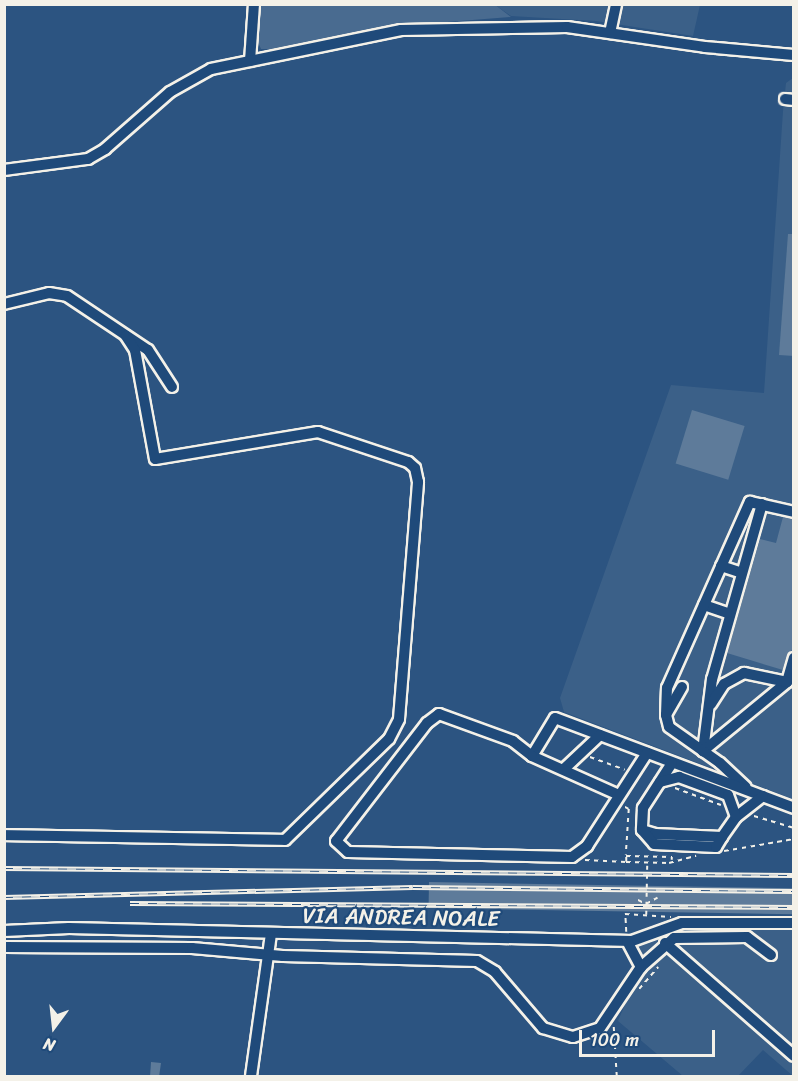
<!DOCTYPE html>
<html>
<head>
<meta charset="utf-8">
<style>
	body { margin:0 }
	#map { position:relative; width:798px; height:1081px; overflow:hidden; background:#2c5481; font-family:Sriracha,sans-serif }
	div>[style] { position:absolute }
	[style*='--x'] { left:calc(var(--x)*1px); top:calc(var(--y)*1px); width:calc(var(--w)*1px); rotate:calc(var(--a)*1deg) }
	.built>* { inset:0; background:#3b6088 }
	.green>* { inset:0; background:#496b90 }
	.building>* { inset:0; background:#5e7b9a; transform-origin:0 0 }
	.path>* { height:1.5px; margin-top:-0.75px; transform-origin:0; background:repeating-linear-gradient(90deg,#f4f1e8 0 4.5px,transparent 0 9px) }
	.roads { filter:drop-shadow(2px 0 #f4f1e8) drop-shadow(-2px 0 #f4f1e8) drop-shadow(0 2px #f4f1e8) drop-shadow(0 -2px #f4f1e8) }
	.minor>* { height:10px; margin:-5px; padding:0 5px; transform-origin:5px; border-radius:5px; background:#1f4a7a }
	.rail>* { height:5px; margin-top:-2.5px; transform-origin:0; background:repeating-linear-gradient(90deg,#1f4a7a 0 9px,#f4f1e8 0 18px); box-sizing:border-box; border-block:2px solid #f4f1e8 }
	.path-bridge>* { height:1.5px; margin-top:-0.75px; transform-origin:0; background:repeating-linear-gradient(90deg,#f4f1e8 0 4.5px,transparent 0 9px) }
	span { translate:-50% -50%; white-space:nowrap; text-align:center; line-height:1.15; -webkit-text-stroke:4.5px #1f4a7a; paint-order:stroke }
	.street-label { font-size:22px; color:#f4f1e8 }
	.frame { position:absolute; inset:0; border:6px solid #f4f1e8; pointer-events:none }
	.north { position:absolute; left:24px; top:997px; width:60px; height:60px; -webkit-text-stroke:4px #1f4a7a; paint-order:stroke; rotate:195deg; font-size:16px; font-weight:700; line-height:24px; text-align:center; color:#f4f1e8 }
	.north::after { content:''; display:block; margin:auto; width:21px; height:27px; background:#f4f1e8; clip-path:polygon(50% 0,100% 100%,50% 72%,0 100%) }
	.scale { position:absolute; left:579px; top:1030px; width:136px; height:27px; box-sizing:border-box; border:3px solid #f4f1e8; border-top:0; padding-left:8px; font-size:18px; line-height:21px; white-space:nowrap; color:#f4f1e8; -webkit-text-stroke:4px #1f4a7a; paint-order:stroke }
</style>
</head>
<body>
<div id="map">
	<div class="built">
		<div style="clip-path:polygon(495px 5px,700px 5px,693px 36px,596px 21px,511px 16px)"></div>
		<div style="clip-path:polygon(793px 78px,793px 799px,564px 712px,560px 698px,671px 385px,764px 393px,783px 111px,786px 83px)"></div>
		<div style="clip-path:polygon(670px 925px,793px 927px,793px 1076px,763px 1050px,738px 1076px,683px 1076px,618px 1021px,641px 967px,627px 941px)"></div>
	</div>
	<div class="green">
		<div style="clip-path:polygon(494px 4px,511px 17px,397px 26px,289px 49px,261px 49px,256px 38px,260px 5px)"></div>
	</div>
	<div class="building">
		<div style="clip-path:polygon(788px 234px,794px 234px,794px 356px,779px 355px)"></div>
		<div style="left:692px;top:410px;width:55px;height:56px;rotate:17deg"></div>
		<div style="clip-path:polygon(783px 517px,794px 519px,794px 645px,783px 670px,727px 653px,760px 539px,776px 543px)"></div>
		<div style="left:429px;top:882px;width:365px;height:26px;rotate:1deg"></div>
		<div style="clip-path:polygon(151px 1062px,161px 1063px,159px 1077px,150px 1077px)"></div>
	</div>
	<div class="path">
		<div style="--x:590;--y:757;--w:37;--a:20"></div>
		<div style="--x:675;--y:788;--w:49;--a:20.3"></div>
		<div style="--x:625;--y:807;--w:4;--a:27"></div>
		<div style="--x:629;--y:809;--w:46;--a:93.7"></div>
		<div style="--x:754;--y:816;--w:42;--a:16.7"></div>
		<div style="--x:724;--y:851;--w:71;--a:-9.7"></div>
		<div style="--x:585;--y:860;--w:41;--a:2.8"></div>
		<div style="--x:626;--y:862;--w:6;--a:-90"></div>
		<div style="--x:626;--y:856;--w:46;--a:1.2"></div>
		<div style="--x:672;--y:857;--w:3;--a:90"></div>
		<div style="--x:626;--y:862;--w:43;--a:1.3"></div>
		<div style="--x:669;--y:863;--w:28;--a:-15"></div>
		<div style="--x:638;--y:900;--w:9;--a:27"></div>
		<div style="--x:646;--y:904;--w:13;--a:-29"></div>
		<div style="--x:626;--y:932;--w:18;--a:-93"></div>
		<div style="--x:625;--y:914;--w:46;--a:3.7"></div>
		<div style="--x:639;--y:989;--w:29;--a:-49"></div>
		<div style="--x:614;--y:1027;--w:49;--a:86.5"></div>
	</div>
	<div class="roads">
		<div class="minor">
			<div style="--x:610;--y:33;--w:30;--a:-78"></div>
			<div style="--x:250;--y:61;--w:57;--a:-86"></div>
			<div style="--x:785;--y:99;--w:9;--a:6"></div>
			<div style="--x:4;--y:170;--w:85;--a:-7.5"></div>
			<div style="--x:88;--y:159;--w:20;--a:-30"></div>
			<div style="--x:105;--y:149;--w:86;--a:-41.2"></div>
			<div style="--x:170;--y:92;--w:47;--a:-29.3"></div>
			<div style="--x:211;--y:69;--w:194;--a:-11.6"></div>
			<div style="--x:401;--y:30;--w:166;--a:-1"></div>
			<div style="--x:567;--y:27;--w:139;--a:8.2"></div>
			<div style="--x:705;--y:47;--w:89;--a:5.1"></div>
			<div style="--x:4;--y:304;--w:46;--a:-13.7"></div>
			<div style="--x:49;--y:293;--w:18;--a:9"></div>
			<div style="--x:67;--y:296;--w:97;--a:33.7"></div>
			<div style="--x:148;--y:350;--w:44;--a:57"></div>
			<div style="--x:762;--y:504;--w:182;--a:105.9"></div>
			<div style="--x:712;--y:679;--w:73;--a:97.1"></div>
			<div style="--x:703;--y:751;--w:109;--a:-39.4"></div>
			<div style="--x:787;--y:682;--w:25;--a:-74"></div>
			<div style="--x:721;--y:566;--w:20;--a:18"></div>
			<div style="--x:704;--y:605;--w:24;--a:19"></div>
			<div style="--x:682;--y:687;--w:32;--a:120"></div>
			<div style="--x:666;--y:715;--w:12;--a:76"></div>
			<div style="--x:669;--y:727;--w:62;--a:35.2"></div>
			<div style="--x:720;--y:763;--w:35;--a:43"></div>
			<div style="--x:711;--y:704;--w:24;--a:-57"></div>
			<div style="--x:724;--y:684;--w:23;--a:-29"></div>
			<div style="--x:744;--y:673;--w:44;--a:11.8"></div>
			<div style="--x:666;--y:715;--w:27;--a:-88"></div>
			<div style="--x:667;--y:688;--w:204;--a:-66"></div>
			<div style="--x:750;--y:502;--w:45;--a:12.8"></div>
			<div style="--x:532;--y:756;--w:44;--a:-58.8"></div>
			<div style="--x:555;--y:718;--w:255;--a:20.6"></div>
			<div style="--x:672;--y:763;--w:54;--a:122.8"></div>
			<div style="--x:643;--y:808;--w:22;--a:93"></div>
			<div style="--x:642;--y:830;--w:14;--a:17"></div>
			<div style="--x:655;--y:834;--w:67;--a:2.6"></div>
			<div style="--x:722;--y:837;--w:24;--a:-55"></div>
			<div style="--x:736;--y:817;--w:34;--a:-38"></div>
			<div style="--x:565;--y:768;--w:48;--a:-43.3"></div>
			<div style="--x:660;--y:782;--w:20;--a:-15"></div>
			<div style="--x:679;--y:777;--w:52;--a:20.2"></div>
			<div style="--x:728;--y:795;--w:23;--a:70"></div>
			<div style="--x:619;--y:795;--w:95;--a:-155.9"></div>
			<div style="--x:532;--y:756;--w:24;--a:-142"></div>
			<div style="--x:513;--y:741;--w:79;--a:-160"></div>
			<div style="--x:439;--y:714;--w:15;--a:143"></div>
			<div style="--x:427;--y:723;--w:149;--a:127.6"></div>
			<div style="--x:336;--y:841;--w:16;--a:43"></div>
			<div style="--x:348;--y:852;--w:224;--a:1.3"></div>
			<div style="--x:572;--y:857;--w:19;--a:-36"></div>
			<div style="--x:587;--y:846;--w:111;--a:-57.2"></div>
			<div style="--x:642;--y:830;--w:18;--a:49"></div>
			<div style="--x:654;--y:844;--w:62;--a:2.8"></div>
			<div style="--x:716;--y:847;--w:12;--a:-59"></div>
			<div style="--x:4;--y:835;--w:281;--a:1"></div>
			<div style="--x:285;--y:840;--w:145;--a:-44.2"></div>
			<div style="--x:389;--y:739;--w:22;--a:-63"></div>
			<div style="--x:399;--y:719;--w:238;--a:-85.4"></div>
			<div style="--x:418;--y:482;--w:14;--a:-102"></div>
			<div style="--x:415;--y:468;--w:9;--a:-139"></div>
			<div style="--x:408;--y:462;--w:95;--a:-161.6"></div>
			<div style="--x:318;--y:432;--w:165;--a:170.6"></div>
			<div style="--x:155;--y:459;--w:111;--a:-100.4"></div>
			<div style="--x:135;--y:350;--w:17;--a:-123"></div>
			<div style="--x:4;--y:931;--w:65;--a:-2.6"></div>
			<div style="--x:69;--y:928;--w:563;--a:1.32"></div>
			<div style="--x:632;--y:941;--w:53;--a:-19.8"></div>
			<div style="--x:682;--y:923;--w:112;--a:0"></div>
			<div style="--x:627;--y:941;--w:30;--a:62"></div>
			<div style="--x:665;--y:943;--w:171;--a:41.2"></div>
			<div style="--x:4;--y:947;--w:188;--a:0.3"></div>
			<div style="--x:192;--y:948;--w:91;--a:5"></div>
			<div style="--x:283;--y:956;--w:194;--a:1.5"></div>
			<div style="--x:477;--y:961;--w:21;--a:31"></div>
			<div style="--x:495;--y:972;--w:74;--a:49.4"></div>
			<div style="--x:543;--y:1028;--w:31;--a:17"></div>
			<div style="--x:573;--y:1037;--w:28;--a:-18"></div>
			<div style="--x:600;--y:1028;--w:73;--a:-56.1"></div>
			<div style="--x:641;--y:967;--w:44;--a:-41.3"></div>
			<div style="--x:674;--y:938;--w:73;--a:-0.8"></div>
			<div style="--x:747;--y:937;--w:30;--a:37"></div>
			<div style="--x:251;--y:1076;--w:143;--a:-82"></div>
		</div>
	</div>
	<div class="rail">
		<div style="--x:4;--y:868;--w:790;--a:0.51"></div>
		<div style="--x:4;--y:897;--w:409;--a:-1.4"></div>
		<div style="--x:413;--y:887;--w:381;--a:0.6"></div>
		<div style="--x:130;--y:903;--w:664;--a:0.35"></div>
	</div>
	<div class="path-bridge">
		<div style="--x:646;--y:915;--w:53;--a:-88.9"></div>
	</div>
	<div class="street-label">
		<span style="left:401px;top:917px;rotate:1deg">VIA ANDREA NOALE</span>
	</div>
	<div class="frame"></div>
	<div class="north">N</div>
	<div class="scale">100 m</div>
</div>
</body>
</html>
